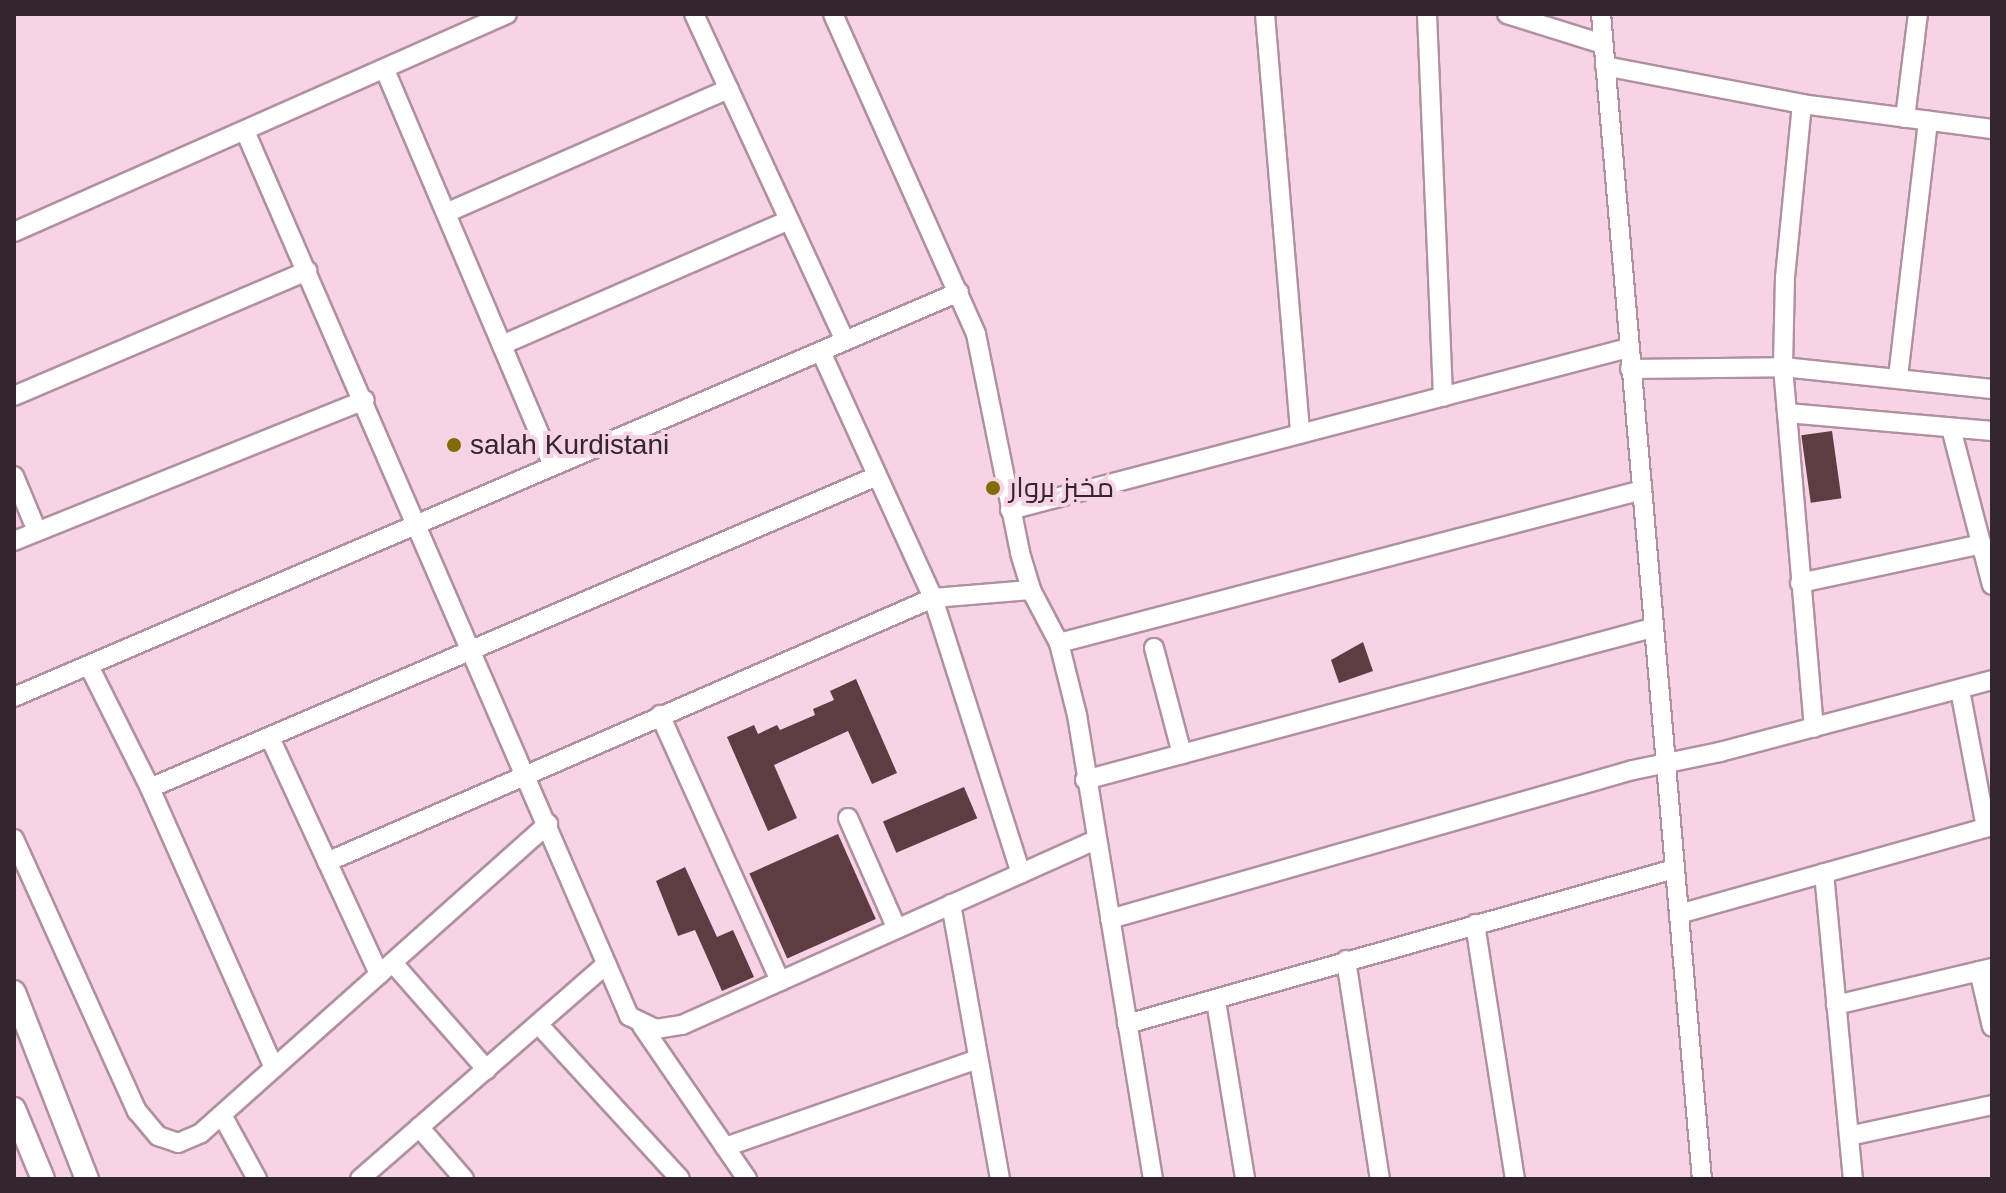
<!DOCTYPE html>
<html>
<head>
<meta charset="utf-8">
<style>
	body { margin:0 }
	#map { position:relative; width:2006px; height:1193px; overflow:hidden; background:#f6d3e5; font-family:Helvetica,Cairo,sans-serif }
	div>[style] { position:absolute }
	[style*='--x'] { left:calc(var(--x)*1px); top:calc(var(--y)*1px); width:calc(var(--w)*1px); rotate:calc(var(--a)*1deg) }
	.building>* { inset:0; background:#5d3c42; transform-origin:0 0 }
	.roads { filter:drop-shadow(2px 0 #b190a1) drop-shadow(-2px 0 #b190a1) drop-shadow(0 2px #b190a1) drop-shadow(0 -2px #b190a1) }
	.minor>* { height:18px; margin:-9px; padding:0 9px; transform-origin:9px; border-radius:9px; background:#fff }
	.major>* { height:22px; margin:-11px; padding:0 11px; transform-origin:11px; border-radius:11px; background:#fff }
	.dots>* { width:22px; height:22px; translate:-50% -50%; box-sizing:border-box; border:4px solid #f6d3e5; border-radius:50% }
	span { translate:-50% -50%; white-space:nowrap; text-align:center; line-height:1.15; -webkit-text-stroke:8px #f6d3e5; paint-order:stroke }
	.poi-label { font-size:28px; color:#33262d }
	.left { translate:0 -50%; text-align:left }
	.frame { position:absolute; inset:0; border:16px solid #33262d; pointer-events:none }
</style>
</head>
<body>
<div id="map">
	<div class="building">
		<div style="left:1832px;top:431px;width:68px;height:31px;rotate:82deg"></div>
		<div style="clip-path:polygon(1363px 642px,1373px 671px,1339px 683px,1331px 660px)"></div>
		<div style="clip-path:polygon(856px 679px,897px 773px,872px 784px,848px 731px,774px 765px,797px 818px,768px 831px,727px 737px,754px 725px,758px 734px,777px 725px,780px 730px,815px 715px,813px 709px,834px 700px,830px 691px)"></div>
		<div style="left:964px;top:787px;width:34px;height:88px;rotate:67deg"></div>
		<div style="left:838px;top:834px;width:93px;height:97px;rotate:66deg"></div>
		<div style="clip-path:polygon(685px 867px,717px 937px,733px 930px,754px 977px,722px 991px,695px 930px,678px 936px,656px 881px)"></div>
	</div>
	<div class="roads">
		<div class="minor">
			<div style="--x:694;--y:14;--w:360;--a:65.2"></div>
			<div style="--x:833;--y:14;--w:350;--a:65.9"></div>
			<div style="--x:976;--y:334;--w:223;--a:78.6"></div>
			<div style="--x:1020;--y:553;--w:39;--a:73"></div>
			<div style="--x:1031;--y:590;--w:60;--a:62.2"></div>
			<div style="--x:1059;--y:643;--w:74;--a:76"></div>
			<div style="--x:1077;--y:715;--w:470;--a:80.7"></div>
			<div style="--x:1265;--y:14;--w:421;--a:85.2"></div>
			<div style="--x:1427;--y:14;--w:383;--a:87.6"></div>
			<div style="--x:1507;--y:14;--w:101;--a:17.4"></div>
			<div style="--x:1601;--y:14;--w:1169;--a:85.05"></div>
			<div style="--x:1605;--y:66;--w:201;--a:10.9"></div>
			<div style="--x:1802;--y:104;--w:192;--a:7.5"></div>
			<div style="--x:385;--y:70;--w:428;--a:67"></div>
			<div style="--x:1802;--y:104;--w:174;--a:95.6"></div>
			<div style="--x:1785;--y:277;--w:90;--a:91.3"></div>
			<div style="--x:1783;--y:367;--w:362;--a:85.1"></div>
			<div style="--x:1905;--y:118;--w:105;--a:-82.9"></div>
			<div style="--x:245;--y:131;--w:965;--a:66.54"></div>
			<div style="--x:629;--y:1016;--w:30;--a:26"></div>
			<div style="--x:656;--y:1029;--w:26;--a:-9"></div>
			<div style="--x:682;--y:1025;--w:453;--a:-24.1"></div>
			<div style="--x:446;--y:213;--w:309;--a:-23.7"></div>
			<div style="--x:14;--y:232;--w:539;--a:-23.85"></div>
			<div style="--x:502;--y:345;--w:313;--a:-23.5"></div>
			<div style="--x:821;--y:352;--w:270;--a:65.5"></div>
			<div style="--x:933;--y:598;--w:289;--a:72.3"></div>
			<div style="--x:1630;--y:369;--w:153;--a:-0.7"></div>
			<div style="--x:1783;--y:367;--w:210;--a:6"></div>
			<div style="--x:1898;--y:377;--w:258;--a:-83.3"></div>
			<div style="--x:14;--y:396;--w:319;--a:-23.1"></div>
			<div style="--x:1787;--y:413;--w:206;--a:5"></div>
			<div style="--x:1951;--y:428;--w:162;--a:75.4"></div>
			<div style="--x:14;--y:476;--w:60;--a:67.3"></div>
			<div style="--x:1010;--y:510;--w:639;--a:-14.69"></div>
			<div style="--x:14;--y:541;--w:378;--a:-21.9"></div>
			<div style="--x:1800;--y:583;--w:186;--a:-12.1"></div>
			<div style="--x:1059;--y:643;--w:603;--a:-14.7"></div>
			<div style="--x:1154;--y:648;--w:110;--a:75.2"></div>
			<div style="--x:89;--y:666;--w:136;--a:63.4"></div>
			<div style="--x:150;--y:788;--w:306;--a:66.1"></div>
			<div style="--x:1960;--y:690;--w:140;--a:79.3"></div>
			<div style="--x:14;--y:697;--w:1028;--a:-23.2"></div>
			<div style="--x:660;--y:715;--w:292;--a:65.7"></div>
			<div style="--x:271;--y:740;--w:258;--a:65.2"></div>
			<div style="--x:1085;--y:780;--w:587;--a:-15.01"></div>
			<div style="--x:150;--y:788;--w:791;--a:-23.23"></div>
			<div style="--x:848;--y:818;--w:121;--a:66.2"></div>
			<div style="--x:14;--y:839;--w:299;--a:65.7"></div>
			<div style="--x:137;--y:1111;--w:33;--a:50"></div>
			<div style="--x:158;--y:1136;--w:21;--a:19"></div>
			<div style="--x:178;--y:1143;--w:25;--a:-23"></div>
			<div style="--x:201;--y:1133;--w:465;--a:-41.7"></div>
			<div style="--x:327;--y:862;--w:661;--a:-23.54"></div>
			<div style="--x:933;--y:598;--w:98;--a:-4.7"></div>
			<div style="--x:1824;--y:873;--w:307;--a:84.6"></div>
			<div style="--x:951;--y:904;--w:279;--a:79.9"></div>
			<div style="--x:1679;--y:914;--w:325;--a:-15.7"></div>
			<div style="--x:1110;--y:919;--w:544;--a:-15.9"></div>
			<div style="--x:1633;--y:770;--w:89;--a:-11.7"></div>
			<div style="--x:1720;--y:752;--w:281;--a:-14.8"></div>
			<div style="--x:1475;--y:924;--w:258;--a:81.1"></div>
			<div style="--x:1346;--y:960;--w:222;--a:81.2"></div>
			<div style="--x:393;--y:963;--w:142;--a:48.7"></div>
			<div style="--x:1979;--y:971;--w:57;--a:76.9"></div>
			<div style="--x:1216;--y:1001;--w:180;--a:80.7"></div>
			<div style="--x:1836;--y:1005;--w:160;--a:-13.3"></div>
			<div style="--x:1127;--y:1024;--w:569;--a:-15.82"></div>
			<div style="--x:540;--y:1026;--w:207;--a:47.5"></div>
			<div style="--x:642;--y:1026;--w:186;--a:55.5"></div>
			<div style="--x:222;--y:1115;--w:73;--a:61.3"></div>
			<div style="--x:419;--y:1127;--w:69;--a:49.1"></div>
			<div style="--x:1849;--y:1136;--w:146;--a:-12.2"></div>
			<div style="--x:725;--y:1147;--w:268;--a:-19.2"></div>
			<div style="--x:360;--y:1179;--w:325;--a:-41.1"></div>
		</div>
		<div class="major">
			<div style="--x:14;--y:992;--w:201;--a:68.7"></div>
			<div style="--x:14;--y:1109;--w:76;--a:67.5"></div>
		</div>
	</div>
	<div class="dots">
		<div style="left:454px;top:445px;background:#826c06"></div>
		<div style="left:993px;top:488px;background:#826c06"></div>
	</div>
	<div class="poi-label">
		<span class="left" style="left:470px;top:445px">salah Kurdistani</span>
		<span class="left" style="left:1009px;top:488px">مخبز بروار</span>
	</div>
	<div class="frame"></div>
</div>
</body>
</html>
